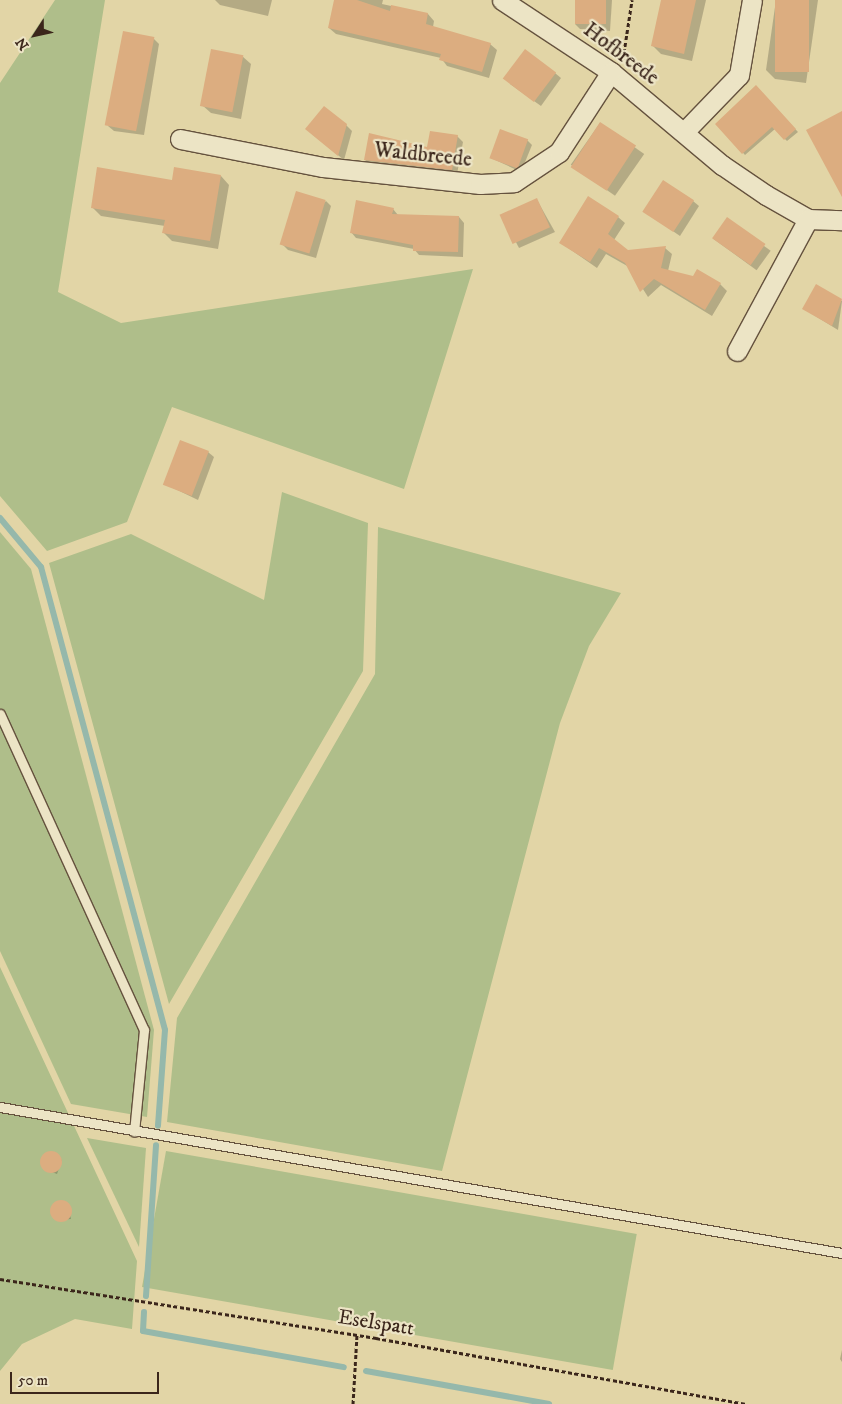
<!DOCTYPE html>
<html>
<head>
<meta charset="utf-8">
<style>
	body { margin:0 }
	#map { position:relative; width:842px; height:1404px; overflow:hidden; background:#e2d5a6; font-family:"IM FELL DW Pica",serif }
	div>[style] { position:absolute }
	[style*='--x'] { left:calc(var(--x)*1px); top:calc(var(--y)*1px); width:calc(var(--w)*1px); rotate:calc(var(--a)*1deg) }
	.green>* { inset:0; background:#afbe8a; transform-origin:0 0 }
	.shadow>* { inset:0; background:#0003; transform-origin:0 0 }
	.stream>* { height:6px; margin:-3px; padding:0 3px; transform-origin:3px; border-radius:3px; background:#95b8ab }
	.building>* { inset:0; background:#dcad80; transform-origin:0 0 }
	.round { border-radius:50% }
	.path>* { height:3px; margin-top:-1.5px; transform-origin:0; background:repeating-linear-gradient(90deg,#3b261b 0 4px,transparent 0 6.5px) }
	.roads { filter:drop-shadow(1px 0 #65523e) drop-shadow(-1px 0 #65523e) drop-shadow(0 1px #65523e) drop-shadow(0 -1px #65523e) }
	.lane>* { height:9px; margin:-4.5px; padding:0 4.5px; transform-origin:4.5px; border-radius:4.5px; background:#ece4c5 }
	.street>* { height:19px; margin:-9.5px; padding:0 9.5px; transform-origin:9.5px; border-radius:9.5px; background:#ece4c5 }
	span { translate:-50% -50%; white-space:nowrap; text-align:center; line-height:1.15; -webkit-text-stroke:4.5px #ece4c5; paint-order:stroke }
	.street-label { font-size:21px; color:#3b261b }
	.north { position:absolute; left:10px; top:10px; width:50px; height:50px; -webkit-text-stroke:4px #ece4c5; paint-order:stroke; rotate:235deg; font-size:14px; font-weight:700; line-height:20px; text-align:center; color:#3b261b }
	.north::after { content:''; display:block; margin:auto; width:18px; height:22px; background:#3b261b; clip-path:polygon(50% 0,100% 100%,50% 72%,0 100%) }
	.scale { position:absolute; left:10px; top:1372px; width:149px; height:22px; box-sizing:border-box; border:2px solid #3b261b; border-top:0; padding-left:6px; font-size:15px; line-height:18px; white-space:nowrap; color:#3b261b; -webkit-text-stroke:4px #ece4c5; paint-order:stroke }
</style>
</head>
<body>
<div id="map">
	<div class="green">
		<div style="clip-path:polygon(55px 0,105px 0,58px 292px,121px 323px,473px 269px,404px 489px,172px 407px,127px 522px,47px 551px,0 496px,0 83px)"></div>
		<div style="clip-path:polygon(282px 492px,368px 523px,363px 671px,169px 1004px,49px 563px,131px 534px,264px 600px)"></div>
		<div style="clip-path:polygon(378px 527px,621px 593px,589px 646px,560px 723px,442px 1171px,167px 1122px,177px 1018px,375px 674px)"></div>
		<div style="clip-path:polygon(0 532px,31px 569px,154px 1030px,147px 1117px,71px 1104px,0 951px)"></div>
		<div style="clip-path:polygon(0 967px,137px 1261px,132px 1329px,75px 1319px,22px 1344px,0 1371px)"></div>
		<div style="clip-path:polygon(87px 1138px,146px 1148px,139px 1247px)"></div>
		<div style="left:166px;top:1151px;width:478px;height:138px;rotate:10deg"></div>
	</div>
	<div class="shadow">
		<div style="clip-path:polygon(215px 0,272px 0,268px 16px,220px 5px)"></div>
		<div style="clip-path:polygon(338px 0,383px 0,382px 4px,428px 14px,434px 21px,433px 27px,490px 44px,497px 50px,489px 78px,447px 66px,441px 58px,336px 34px,329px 28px)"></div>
		<div style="clip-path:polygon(576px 0,612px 0,610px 31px,580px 29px,575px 24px)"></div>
		<div style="clip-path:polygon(662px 0,706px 0,692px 61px,661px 54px,653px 46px)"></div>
		<div style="clip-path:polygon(776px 0,818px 0,806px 83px,775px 79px,766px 70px)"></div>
		<div style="clip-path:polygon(153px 38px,159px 44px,144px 135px,114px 131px,108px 126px)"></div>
		<div style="clip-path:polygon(242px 56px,251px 64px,241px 119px,211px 113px,202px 105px)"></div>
		<div style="clip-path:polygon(555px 73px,561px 78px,541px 106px,510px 84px)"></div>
		<div style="clip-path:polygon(756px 87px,798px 132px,787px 141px,775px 129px,745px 155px,717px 124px)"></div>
		<div style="left:600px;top:123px;width:54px;height:51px;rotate:35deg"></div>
		<div style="clip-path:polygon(346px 125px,352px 131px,344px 160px,312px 134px)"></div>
		<div style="clip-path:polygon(457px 136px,463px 142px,457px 174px,371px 165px,365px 160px,428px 149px)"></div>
		<div style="clip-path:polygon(527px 140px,532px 145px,521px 172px,491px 158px)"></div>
		<div style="clip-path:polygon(221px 176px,229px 185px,218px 249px,172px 241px,164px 233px,165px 226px,101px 216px,92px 207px,173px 181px)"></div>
		<div style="clip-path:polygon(537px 200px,555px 232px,519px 248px,502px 215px)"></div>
		<div style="clip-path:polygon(326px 201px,331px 206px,316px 258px,288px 250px,282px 244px)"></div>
		<div style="clip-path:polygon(693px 201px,699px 206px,680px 236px,645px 212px)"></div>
		<div style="clip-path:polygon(393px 209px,398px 215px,459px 217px,464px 223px,463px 257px,419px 255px,414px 249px,356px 238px,351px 232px)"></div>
		<div style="clip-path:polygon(618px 217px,625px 223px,614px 240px,628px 251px,665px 248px,672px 254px,668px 271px,720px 284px,727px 291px,712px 316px,661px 285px,648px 297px,629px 267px,606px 254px,597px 268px,561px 243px)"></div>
		<div style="left:727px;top:219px;width:54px;height:24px;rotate:36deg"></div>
		<div style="clip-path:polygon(816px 286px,842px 301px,838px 330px,804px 309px)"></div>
		<div style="clip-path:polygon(208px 452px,214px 457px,198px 500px,165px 484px)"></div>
		<div style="clip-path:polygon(46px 1154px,62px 1160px,57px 1174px,44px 1169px)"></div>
		<div style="clip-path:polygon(67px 1203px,71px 1219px,57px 1220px,53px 1207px)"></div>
		<div style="clip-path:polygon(842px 1350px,842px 1362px,840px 1359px)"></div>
	</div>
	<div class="stream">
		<div style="--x:0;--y:518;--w:64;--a:50.1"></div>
		<div style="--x:41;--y:567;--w:479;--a:75"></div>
		<div style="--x:165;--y:1030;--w:96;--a:94.2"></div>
		<div style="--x:146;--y:1296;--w:151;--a:-86.2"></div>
		<div style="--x:144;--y:1312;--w:19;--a:93"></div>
		<div style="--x:143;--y:1331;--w:204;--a:10.2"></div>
		<div style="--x:366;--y:1371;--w:186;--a:10.2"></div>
	</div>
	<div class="building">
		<div style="clip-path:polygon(334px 0,357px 0,390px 11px,391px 5px,428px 13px,426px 24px,491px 43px,482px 72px,439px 60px,441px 54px,328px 28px)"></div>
		<div style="left:575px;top:0;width:31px;height:24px"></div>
		<div style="clip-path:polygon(661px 0,696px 0,684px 54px,651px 46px)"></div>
		<div style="left:775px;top:0;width:34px;height:72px"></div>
		<div style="left:123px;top:31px;width:32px;height:96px;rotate:11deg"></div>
		<div style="left:211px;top:49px;width:33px;height:58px;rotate:11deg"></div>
		<div style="left:525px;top:49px;width:39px;height:37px;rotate:37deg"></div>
		<div style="clip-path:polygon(756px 85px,796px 129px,784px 140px,772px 127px,742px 154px,715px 124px)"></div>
		<div style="clip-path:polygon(324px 106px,347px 124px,338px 156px,305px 129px)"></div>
		<div style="clip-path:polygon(842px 111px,842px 197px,806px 130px)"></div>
		<div style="left:600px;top:122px;width:43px;height:54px;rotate:33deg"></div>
		<div style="left:500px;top:129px;width:30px;height:31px;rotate:20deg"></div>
		<div style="clip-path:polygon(430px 131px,458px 135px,452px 170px,364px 160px,369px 133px,427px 147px)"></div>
		<div style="clip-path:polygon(97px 167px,172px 180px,174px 167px,221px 175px,210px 241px,162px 233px,165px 220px,91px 208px)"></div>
		<div style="left:663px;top:180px;width:37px;height:38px;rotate:33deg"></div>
		<div style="left:296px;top:191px;width:31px;height:56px;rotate:17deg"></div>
		<div style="clip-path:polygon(588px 196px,619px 216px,608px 234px,628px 250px,666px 246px,661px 268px,693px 276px,697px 269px,721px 283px,705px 310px,654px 279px,640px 292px,625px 263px,599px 248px,590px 262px,559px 243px)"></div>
		<div style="left:537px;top:198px;width:32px;height:41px;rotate:66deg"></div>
		<div style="clip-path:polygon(356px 200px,394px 208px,392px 214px,459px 216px,458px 252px,413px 251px,413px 245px,350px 233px)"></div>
		<div style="left:727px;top:217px;width:47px;height:26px;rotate:35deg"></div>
		<div style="clip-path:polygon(816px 284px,842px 299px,832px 326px,802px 309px)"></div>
		<div style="left:180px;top:440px;width:31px;height:48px;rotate:21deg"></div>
		<div class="round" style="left:40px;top:1151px;width:22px;height:22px"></div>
		<div class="round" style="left:50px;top:1200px;width:22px;height:22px"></div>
	</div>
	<div class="path">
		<div style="--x:623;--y:59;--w:60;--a:-81.3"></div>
		<div style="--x:0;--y:1279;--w:381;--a:8.9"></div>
		<div style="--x:376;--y:1338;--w:376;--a:10.1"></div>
		<div style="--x:353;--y:1404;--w:69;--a:-86.7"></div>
	</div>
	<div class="roads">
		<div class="lane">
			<div style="--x:0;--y:714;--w:347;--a:65.5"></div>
			<div style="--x:144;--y:1030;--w:102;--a:95.6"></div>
			<div style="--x:0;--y:1107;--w:855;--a:9.84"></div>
		</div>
		<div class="street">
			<div style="--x:502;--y:0;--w:131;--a:33.4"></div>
			<div style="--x:611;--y:72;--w:145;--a:40"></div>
			<div style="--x:722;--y:165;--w:53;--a:34.3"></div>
			<div style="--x:766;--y:195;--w:48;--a:29.7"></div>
			<div style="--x:808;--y:219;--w:34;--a:2"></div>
			<div style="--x:684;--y:132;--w:79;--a:-46"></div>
			<div style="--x:739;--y:75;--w:76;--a:-80.2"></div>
			<div style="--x:180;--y:139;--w:146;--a:11.1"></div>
			<div style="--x:323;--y:167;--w:158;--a:6.2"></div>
			<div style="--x:480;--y:184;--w:34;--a:-3"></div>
			<div style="--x:514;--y:182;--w:54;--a:-33.7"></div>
			<div style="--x:559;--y:152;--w:95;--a:-57"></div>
			<div style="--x:737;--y:351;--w:150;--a:-61.7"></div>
		</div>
	</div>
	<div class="street-label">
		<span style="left:621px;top:54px;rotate:37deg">Hofbreede</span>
		<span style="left:423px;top:155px;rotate:6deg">Waldbreede</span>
		<span style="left:376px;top:1323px;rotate:9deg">Eselspatt</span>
	</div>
	<div class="north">N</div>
	<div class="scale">50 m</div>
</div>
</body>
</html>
